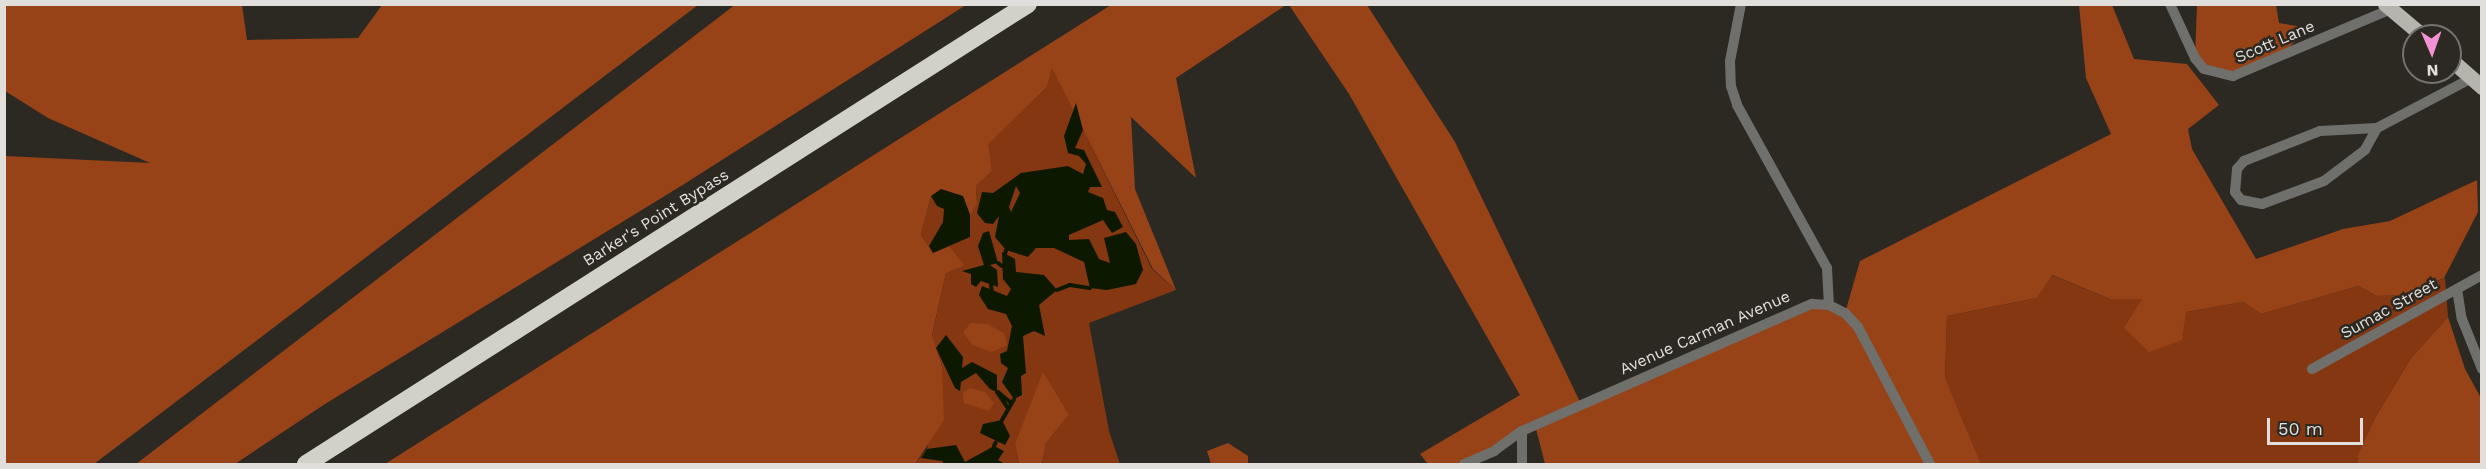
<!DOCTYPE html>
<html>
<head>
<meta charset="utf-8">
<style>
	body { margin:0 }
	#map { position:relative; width:2486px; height:469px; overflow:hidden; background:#2c2923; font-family:"Work Sans",sans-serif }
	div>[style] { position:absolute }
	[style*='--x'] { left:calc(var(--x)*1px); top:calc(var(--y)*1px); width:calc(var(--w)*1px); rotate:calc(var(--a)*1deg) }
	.green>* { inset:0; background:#843711 }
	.forest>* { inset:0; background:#984218 }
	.water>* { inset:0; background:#0d1800 }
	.stream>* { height:4px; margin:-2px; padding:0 2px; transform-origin:2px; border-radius:2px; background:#0d1800 }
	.street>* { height:10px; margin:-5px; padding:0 5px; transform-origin:5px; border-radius:5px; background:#6f6f6c }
	.primary>* { height:15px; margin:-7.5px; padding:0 7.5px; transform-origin:7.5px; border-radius:7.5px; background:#b5b5ae }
	.highway>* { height:18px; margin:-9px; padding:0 9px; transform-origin:9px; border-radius:9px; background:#d1d1c8 }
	span { translate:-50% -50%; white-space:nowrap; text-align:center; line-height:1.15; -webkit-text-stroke:5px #2c2923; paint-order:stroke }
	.street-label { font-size:16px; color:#e1dfdb }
	.frame { position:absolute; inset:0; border:6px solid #e1dfdb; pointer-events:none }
	.north { position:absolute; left:2402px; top:24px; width:60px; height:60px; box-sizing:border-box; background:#2c2923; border:2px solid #74726d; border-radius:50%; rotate:178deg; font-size:16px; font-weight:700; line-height:24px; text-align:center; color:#e1dfdb }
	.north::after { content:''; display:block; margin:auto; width:21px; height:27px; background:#f391d5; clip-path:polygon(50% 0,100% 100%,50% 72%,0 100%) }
	.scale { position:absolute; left:2267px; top:418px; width:96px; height:27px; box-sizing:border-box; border:3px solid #e1dfdb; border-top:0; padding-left:8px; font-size:18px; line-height:21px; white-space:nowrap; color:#e1dfdb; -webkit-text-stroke:4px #2c2923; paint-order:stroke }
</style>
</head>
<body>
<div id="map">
	<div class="green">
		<div style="clip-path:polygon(1052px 67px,1152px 269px,1176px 290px,1089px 323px,1109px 431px,1120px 464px,1042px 464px,1046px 443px,1069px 415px,1015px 444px,1019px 464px,915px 464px,927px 449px,942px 366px,932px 336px,946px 273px,921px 235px,931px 196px,963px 196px,969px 214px,977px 204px,976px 186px,992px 171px,987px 144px,1047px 87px)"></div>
		<div style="clip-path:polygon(2051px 275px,2110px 299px,2143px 299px,2186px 312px,2243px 302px,2261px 314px,2358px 286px,2377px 296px,2402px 295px,2445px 278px,2448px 317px,2411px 358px,2375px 418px,2357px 456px,2358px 464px,1981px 464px,1945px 377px,1947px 316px,2037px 298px)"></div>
	</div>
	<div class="forest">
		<div style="clip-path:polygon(5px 4px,242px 5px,247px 40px,358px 38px,382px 5px,698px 5px,94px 464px,5px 464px,5px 156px,150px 163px,48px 118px,5px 91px)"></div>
		<div style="clip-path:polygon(736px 4px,966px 5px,681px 186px,325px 404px,235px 464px,136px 464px)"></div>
		<div style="clip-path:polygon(1111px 5px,1286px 5px,1176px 78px,1196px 178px,1131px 117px,1135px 189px,1176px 290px,1153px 269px,1052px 68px,1047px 87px,988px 144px,992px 171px,976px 186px,977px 204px,970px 215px,963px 196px,931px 196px,921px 235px,933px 253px,949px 246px,964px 265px,946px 273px,932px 335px,942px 366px,944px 420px,915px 464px,385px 464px)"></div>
		<div style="clip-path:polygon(1289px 5px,1367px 5px,1455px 142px,1581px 404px,1812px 304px,1845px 313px,1860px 261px,2111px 134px,2086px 78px,2079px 5px,2112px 5px,2134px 59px,2187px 64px,2219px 105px,2188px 129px,2192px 149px,2256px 259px,2343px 229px,2390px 221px,2477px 180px,2478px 212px,2444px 278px,2402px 295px,2377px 296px,2358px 286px,2261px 314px,2243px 302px,2186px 312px,2182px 340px,2149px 352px,2124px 328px,2142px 299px,2110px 299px,2052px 275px,2037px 298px,1947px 316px,1945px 377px,1981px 464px,1545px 464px,1535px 425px,1464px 464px,1428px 464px,1420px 454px,1520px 395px,1349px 94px)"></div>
		<div style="clip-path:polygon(2197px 5px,2276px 5px,2279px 23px,2309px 28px,2278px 58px,2218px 75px,2195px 58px)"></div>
		<div style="clip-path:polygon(2448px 317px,2465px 369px,2481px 398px,2481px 464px,2358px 464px,2357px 456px,2375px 418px,2411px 358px)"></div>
		<div style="clip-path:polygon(971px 323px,987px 324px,1004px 333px,1007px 345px,992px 352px,972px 345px,963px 332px)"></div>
		<div style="clip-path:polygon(1043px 372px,1069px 415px,1046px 443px,1042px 464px,1019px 464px,1015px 444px)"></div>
		<div style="clip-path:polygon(970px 388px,985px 392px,994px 403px,989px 411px,964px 403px,963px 393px)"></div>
		<div style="clip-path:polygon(1228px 443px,1248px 456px,1248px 464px,1211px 464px,1207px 451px)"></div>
	</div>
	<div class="water">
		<div style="clip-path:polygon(evenodd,1076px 103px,1083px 130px,1075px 148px,1084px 150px,1102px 187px,1090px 187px,1088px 192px,1103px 198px,1107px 210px,1115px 212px,1123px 227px,1112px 233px,1103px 220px,1069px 235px,1069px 240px,1089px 239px,1099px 259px,1110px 263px,1104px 238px,1126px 232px,1136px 244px,1143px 270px,1136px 284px,1107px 290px,1090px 288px,1084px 262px,1054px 248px,1036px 248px,1028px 257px,1006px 250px,995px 237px,999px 216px,993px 224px,985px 223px,977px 213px,982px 192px,993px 193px,1021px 173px,1068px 166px,1083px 174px,1086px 164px,1079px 156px,1068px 153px,1064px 136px,1076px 103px,1016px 186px,1020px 193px,1011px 212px,1009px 207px,1016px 186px)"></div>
		<div style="clip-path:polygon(941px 189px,963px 196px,970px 215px,970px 237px,933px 253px,929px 246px,943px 222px,944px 209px,937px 206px,931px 196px)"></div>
		<div style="clip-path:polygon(989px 231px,998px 263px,990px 265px,997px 270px,998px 287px,981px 281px,976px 287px,971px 284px,971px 274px,962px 271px,984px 265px,978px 246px,983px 233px)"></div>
		<div style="clip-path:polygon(1002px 252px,1015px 259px,1016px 272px,1044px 275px,1057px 290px,1039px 305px,1045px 336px,1034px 331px,1023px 336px,1026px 373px,1021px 376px,1022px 395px,1014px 399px,1002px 382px,1008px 368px,1001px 363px,1000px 354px,1007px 351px,1012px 326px,1006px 314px,988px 309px,979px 295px,982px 286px,1007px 296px,1011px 289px,1003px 279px)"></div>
		<div style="clip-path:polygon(946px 335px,963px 357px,962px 368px,972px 362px,997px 375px,997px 392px,990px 389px,976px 373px,961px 382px,960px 391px,955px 388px,936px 348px)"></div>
		<div style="clip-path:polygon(1002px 420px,1010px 436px,1005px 445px,980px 433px,983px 424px)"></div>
		<div style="clip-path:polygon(956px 445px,965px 462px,994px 446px,1004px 451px,998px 460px,1005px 464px,944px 464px,942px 461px,921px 458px,927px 449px)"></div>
	</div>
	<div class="stream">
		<div style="--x:1005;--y:254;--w:4;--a:-76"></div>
		<div style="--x:998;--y:263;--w:5;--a:37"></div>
		<div style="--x:991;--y:285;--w:8;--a:83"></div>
		<div style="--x:1057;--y:290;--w:14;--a:-21"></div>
		<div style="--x:1070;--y:285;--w:20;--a:9"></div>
		<div style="--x:997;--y:392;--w:18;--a:56"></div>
		<div style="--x:998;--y:392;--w:17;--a:40"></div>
		<div style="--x:1002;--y:420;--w:24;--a:-60"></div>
		<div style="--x:994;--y:446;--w:4;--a:-63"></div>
	</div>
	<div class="street">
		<div style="--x:1741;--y:4;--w:58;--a:100.9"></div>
		<div style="--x:1730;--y:61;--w:25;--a:88"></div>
		<div style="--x:1731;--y:86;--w:20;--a:72"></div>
		<div style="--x:1737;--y:105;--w:186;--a:61.1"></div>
		<div style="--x:1827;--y:268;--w:37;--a:87"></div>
		<div style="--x:2170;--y:4;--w:60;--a:65.2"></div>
		<div style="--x:2195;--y:58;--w:14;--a:51"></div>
		<div style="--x:2204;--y:69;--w:30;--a:14"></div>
		<div style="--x:2233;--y:76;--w:172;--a:-23"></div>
		<div style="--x:2377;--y:128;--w:25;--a:119"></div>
		<div style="--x:2365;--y:150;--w:51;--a:142.9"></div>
		<div style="--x:2324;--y:181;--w:66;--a:159.6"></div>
		<div style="--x:2262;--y:204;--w:21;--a:-169"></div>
		<div style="--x:2241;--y:200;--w:10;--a:-127"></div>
		<div style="--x:2235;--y:192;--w:23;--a:-85"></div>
		<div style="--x:2237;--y:169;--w:11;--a:-49"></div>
		<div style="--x:2244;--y:161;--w:82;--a:-21.5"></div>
		<div style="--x:2320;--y:131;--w:57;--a:-3"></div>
		<div style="--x:2377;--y:128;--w:107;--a:-27.8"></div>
		<div style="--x:2457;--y:289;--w:30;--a:81"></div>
		<div style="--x:2462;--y:319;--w:54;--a:68.2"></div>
		<div style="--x:2312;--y:369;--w:194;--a:-28.9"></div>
		<div style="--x:1522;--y:431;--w:33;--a:90"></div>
		<div style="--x:1464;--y:464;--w:33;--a:-23"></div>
		<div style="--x:1494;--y:451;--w:34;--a:-36"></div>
		<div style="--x:1522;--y:431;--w:317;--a:-23.7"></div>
		<div style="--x:1812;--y:304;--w:17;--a:3"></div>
		<div style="--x:1829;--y:305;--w:18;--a:27"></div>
		<div style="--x:1845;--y:313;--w:19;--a:47"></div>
		<div style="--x:1858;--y:327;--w:155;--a:62.3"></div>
	</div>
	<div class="primary">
		<div style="--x:2385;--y:4;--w:50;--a:40.1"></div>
		<div style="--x:2450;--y:59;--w:43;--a:41.2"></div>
	</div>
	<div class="highway">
		<div style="--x:306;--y:464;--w:856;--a:-32.5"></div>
	</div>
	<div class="street-label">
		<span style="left:2275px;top:42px;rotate:-23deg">Scott Lane</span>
		<span style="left:656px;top:218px;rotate:-32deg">Barker's Point Bypass</span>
		<span style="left:2389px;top:309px;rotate:-29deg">Sumac Street</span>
		<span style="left:1705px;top:333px;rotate:-24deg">Avenue Carman Avenue</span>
	</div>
	<div class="frame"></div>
	<div class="north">N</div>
	<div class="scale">50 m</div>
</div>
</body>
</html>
